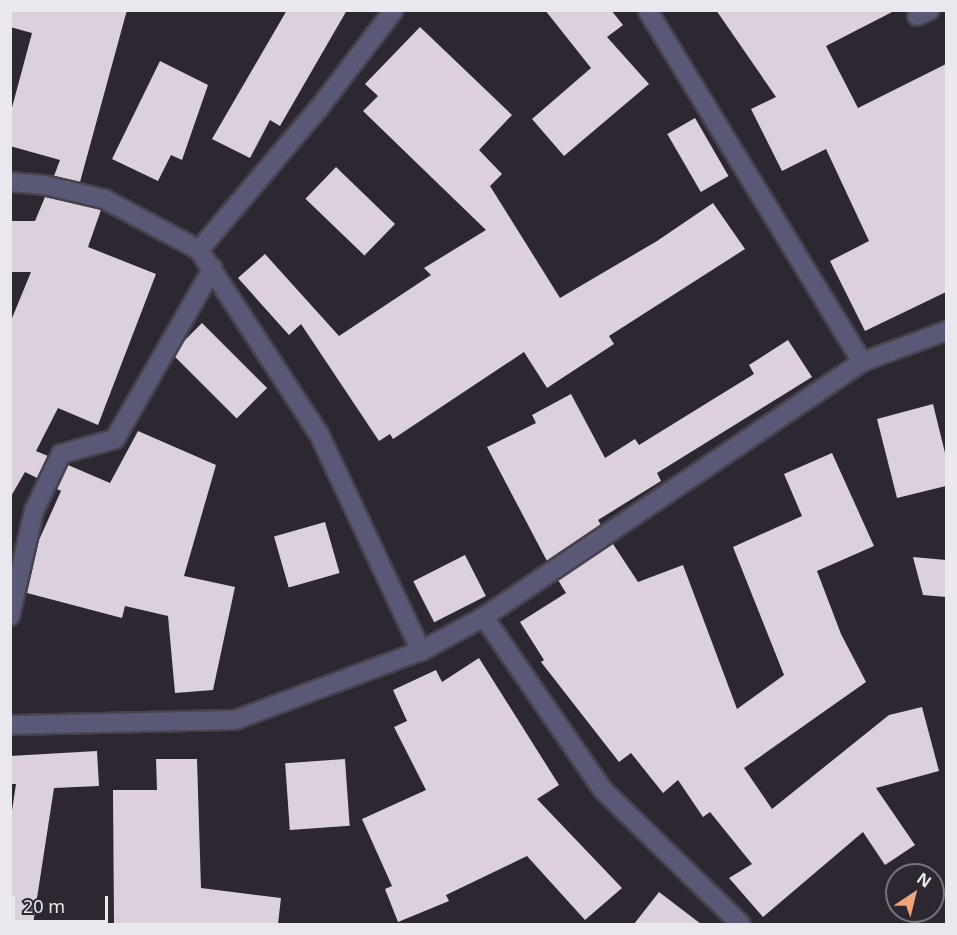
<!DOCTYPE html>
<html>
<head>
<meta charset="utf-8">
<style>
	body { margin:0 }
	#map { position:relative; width:957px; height:935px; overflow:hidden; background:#2c2731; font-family:"Noto Sans",sans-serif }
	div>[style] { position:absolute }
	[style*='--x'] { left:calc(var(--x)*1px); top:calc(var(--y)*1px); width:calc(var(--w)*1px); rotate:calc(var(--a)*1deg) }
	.building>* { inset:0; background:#dbd0db; transform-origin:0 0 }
	.roads { filter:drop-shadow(2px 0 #47424b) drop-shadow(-2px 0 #47424b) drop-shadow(0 2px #47424b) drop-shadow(0 -2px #47424b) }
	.minor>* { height:18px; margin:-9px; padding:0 9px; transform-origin:9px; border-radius:9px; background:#595977 }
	span { translate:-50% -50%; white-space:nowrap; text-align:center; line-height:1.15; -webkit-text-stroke:6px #2c2731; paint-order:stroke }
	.frame { position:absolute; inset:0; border:12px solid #eae7ee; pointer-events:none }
	.north { position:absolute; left:885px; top:863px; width:60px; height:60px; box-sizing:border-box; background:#2c2731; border:2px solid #78747d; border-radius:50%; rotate:35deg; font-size:16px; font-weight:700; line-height:24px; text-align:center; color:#eae7ee }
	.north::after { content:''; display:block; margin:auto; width:21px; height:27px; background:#efa377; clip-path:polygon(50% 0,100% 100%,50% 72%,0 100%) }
	.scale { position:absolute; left:12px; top:896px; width:96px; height:27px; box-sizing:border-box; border:3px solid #eae7ee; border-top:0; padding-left:8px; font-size:18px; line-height:21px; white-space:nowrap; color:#eae7ee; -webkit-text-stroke:4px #2c2731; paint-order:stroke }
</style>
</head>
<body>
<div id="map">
	<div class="building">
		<div style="clip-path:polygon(10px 10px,127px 10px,80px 182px,54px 176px,60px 160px,10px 146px,10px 115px,32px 33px,10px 27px)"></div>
		<div style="clip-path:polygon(287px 10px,347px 10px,280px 126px,270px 120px,250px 158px,212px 139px)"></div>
		<div style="clip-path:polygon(545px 10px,611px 10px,623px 25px,607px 37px,649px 84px,564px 156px,532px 119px,591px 68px)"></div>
		<div style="clip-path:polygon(716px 10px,896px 10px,826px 46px,858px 108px,946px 64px,946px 292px,865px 331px,830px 261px,869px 241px,826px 149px,782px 171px,751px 109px,776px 97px)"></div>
		<div style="clip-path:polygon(420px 27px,512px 115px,479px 150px,502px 174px,490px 186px,560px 298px,657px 241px,713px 203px,745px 249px,609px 336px,614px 344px,547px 388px,524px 352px,393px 439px,390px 434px,379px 441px,301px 324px,289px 335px,238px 278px,265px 254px,339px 336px,431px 275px,424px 268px,486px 230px,363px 111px,378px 96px,365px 84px)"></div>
		<div style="clip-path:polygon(160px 61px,208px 85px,182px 160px,171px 155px,158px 181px,112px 159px)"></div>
		<div style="left:695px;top:118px;width:67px;height:32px;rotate:60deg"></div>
		<div style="left:336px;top:167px;width:82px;height:44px;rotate:44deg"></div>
		<div style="clip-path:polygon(45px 197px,101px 210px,88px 247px,156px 274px,98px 425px,58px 408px,36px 451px,48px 456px,37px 478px,25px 472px,10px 498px,10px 323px,31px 272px,10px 272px,10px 221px,35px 221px)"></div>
		<div style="left:202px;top:323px;width:92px;height:43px;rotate:45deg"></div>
		<div style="clip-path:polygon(788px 340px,812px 377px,657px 473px,661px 481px,598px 520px,601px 525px,547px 561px,487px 447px,536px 423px,532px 415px,571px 394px,605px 458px,635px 439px,639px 445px,754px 374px,749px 365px)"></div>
		<div style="clip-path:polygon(933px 404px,946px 457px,946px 486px,897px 498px,877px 419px)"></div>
		<div style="clip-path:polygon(138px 431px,216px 465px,184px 576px,235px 587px,213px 690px,175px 693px,168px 616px,125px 606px,122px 618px,27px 593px,39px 540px,61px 491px,57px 489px,68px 465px,110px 483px)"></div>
		<div style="clip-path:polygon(832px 453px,874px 546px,817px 571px,841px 634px,866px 682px,744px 768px,772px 809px,889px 715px,922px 707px,939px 771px,876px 788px,915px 845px,885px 865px,863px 832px,763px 917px,729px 878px,752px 864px,710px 812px,703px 817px,678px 780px,663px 793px,631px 753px,619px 762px,541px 662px,544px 660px,520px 622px,566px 593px,558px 580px,613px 544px,638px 582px,683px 565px,737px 709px,784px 675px,733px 547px,802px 516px,784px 474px)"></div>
		<div style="left:325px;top:522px;width:53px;height:53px;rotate:74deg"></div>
		<div style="left:465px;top:555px;width:46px;height:58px;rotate:63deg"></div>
		<div style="clip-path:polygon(913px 557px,946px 560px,946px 597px,923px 595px)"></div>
		<div style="clip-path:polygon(479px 658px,559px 785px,537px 799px,622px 888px,585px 920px,527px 856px,446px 895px,449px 901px,398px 922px,385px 889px,392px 886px,362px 819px,426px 790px,394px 727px,407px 721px,393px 690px,436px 670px,442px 682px)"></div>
		<div style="clip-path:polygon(97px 751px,99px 786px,54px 788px,33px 924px,10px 924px,10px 824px,16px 784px,10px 784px,10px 756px)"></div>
		<div style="clip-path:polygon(156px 759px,197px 759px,201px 888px,281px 898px,278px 924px,114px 924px,113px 790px,157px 790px)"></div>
		<div style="left:345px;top:759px;width:67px;height:60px;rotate:86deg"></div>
		<div style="clip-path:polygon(659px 892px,701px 924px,634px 924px)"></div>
	</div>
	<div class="roads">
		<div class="minor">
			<div style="--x:648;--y:11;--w:411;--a:58.6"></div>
			<div style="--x:917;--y:16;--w:14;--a:-25"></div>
			<div style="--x:10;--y:182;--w:34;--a:5"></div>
			<div style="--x:44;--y:185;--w:62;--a:13.1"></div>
			<div style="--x:104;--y:199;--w:108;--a:28.2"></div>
			<div style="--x:199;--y:250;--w:220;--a:56.9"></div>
			<div style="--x:319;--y:434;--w:240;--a:64.8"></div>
			<div style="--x:199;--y:250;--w:186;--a:-49.8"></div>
			<div style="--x:319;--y:108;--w:123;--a:-52.6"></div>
			<div style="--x:10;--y:616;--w:108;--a:-77.1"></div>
			<div style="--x:34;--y:511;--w:63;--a:-64.7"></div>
			<div style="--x:61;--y:454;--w:56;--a:-15.5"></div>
			<div style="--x:115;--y:439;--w:197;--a:-60.2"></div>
			<div style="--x:484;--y:617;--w:210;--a:55.5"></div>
			<div style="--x:603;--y:790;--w:192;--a:44.2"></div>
			<div style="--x:10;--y:725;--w:225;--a:-1.3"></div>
			<div style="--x:235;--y:720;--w:198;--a:-20.4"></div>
			<div style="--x:421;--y:651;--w:72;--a:-28.4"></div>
			<div style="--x:484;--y:617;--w:456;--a:-34"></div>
			<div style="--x:862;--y:362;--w:90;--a:-20.3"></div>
		</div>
	</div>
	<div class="frame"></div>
	<div class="north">N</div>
	<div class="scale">20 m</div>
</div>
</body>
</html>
